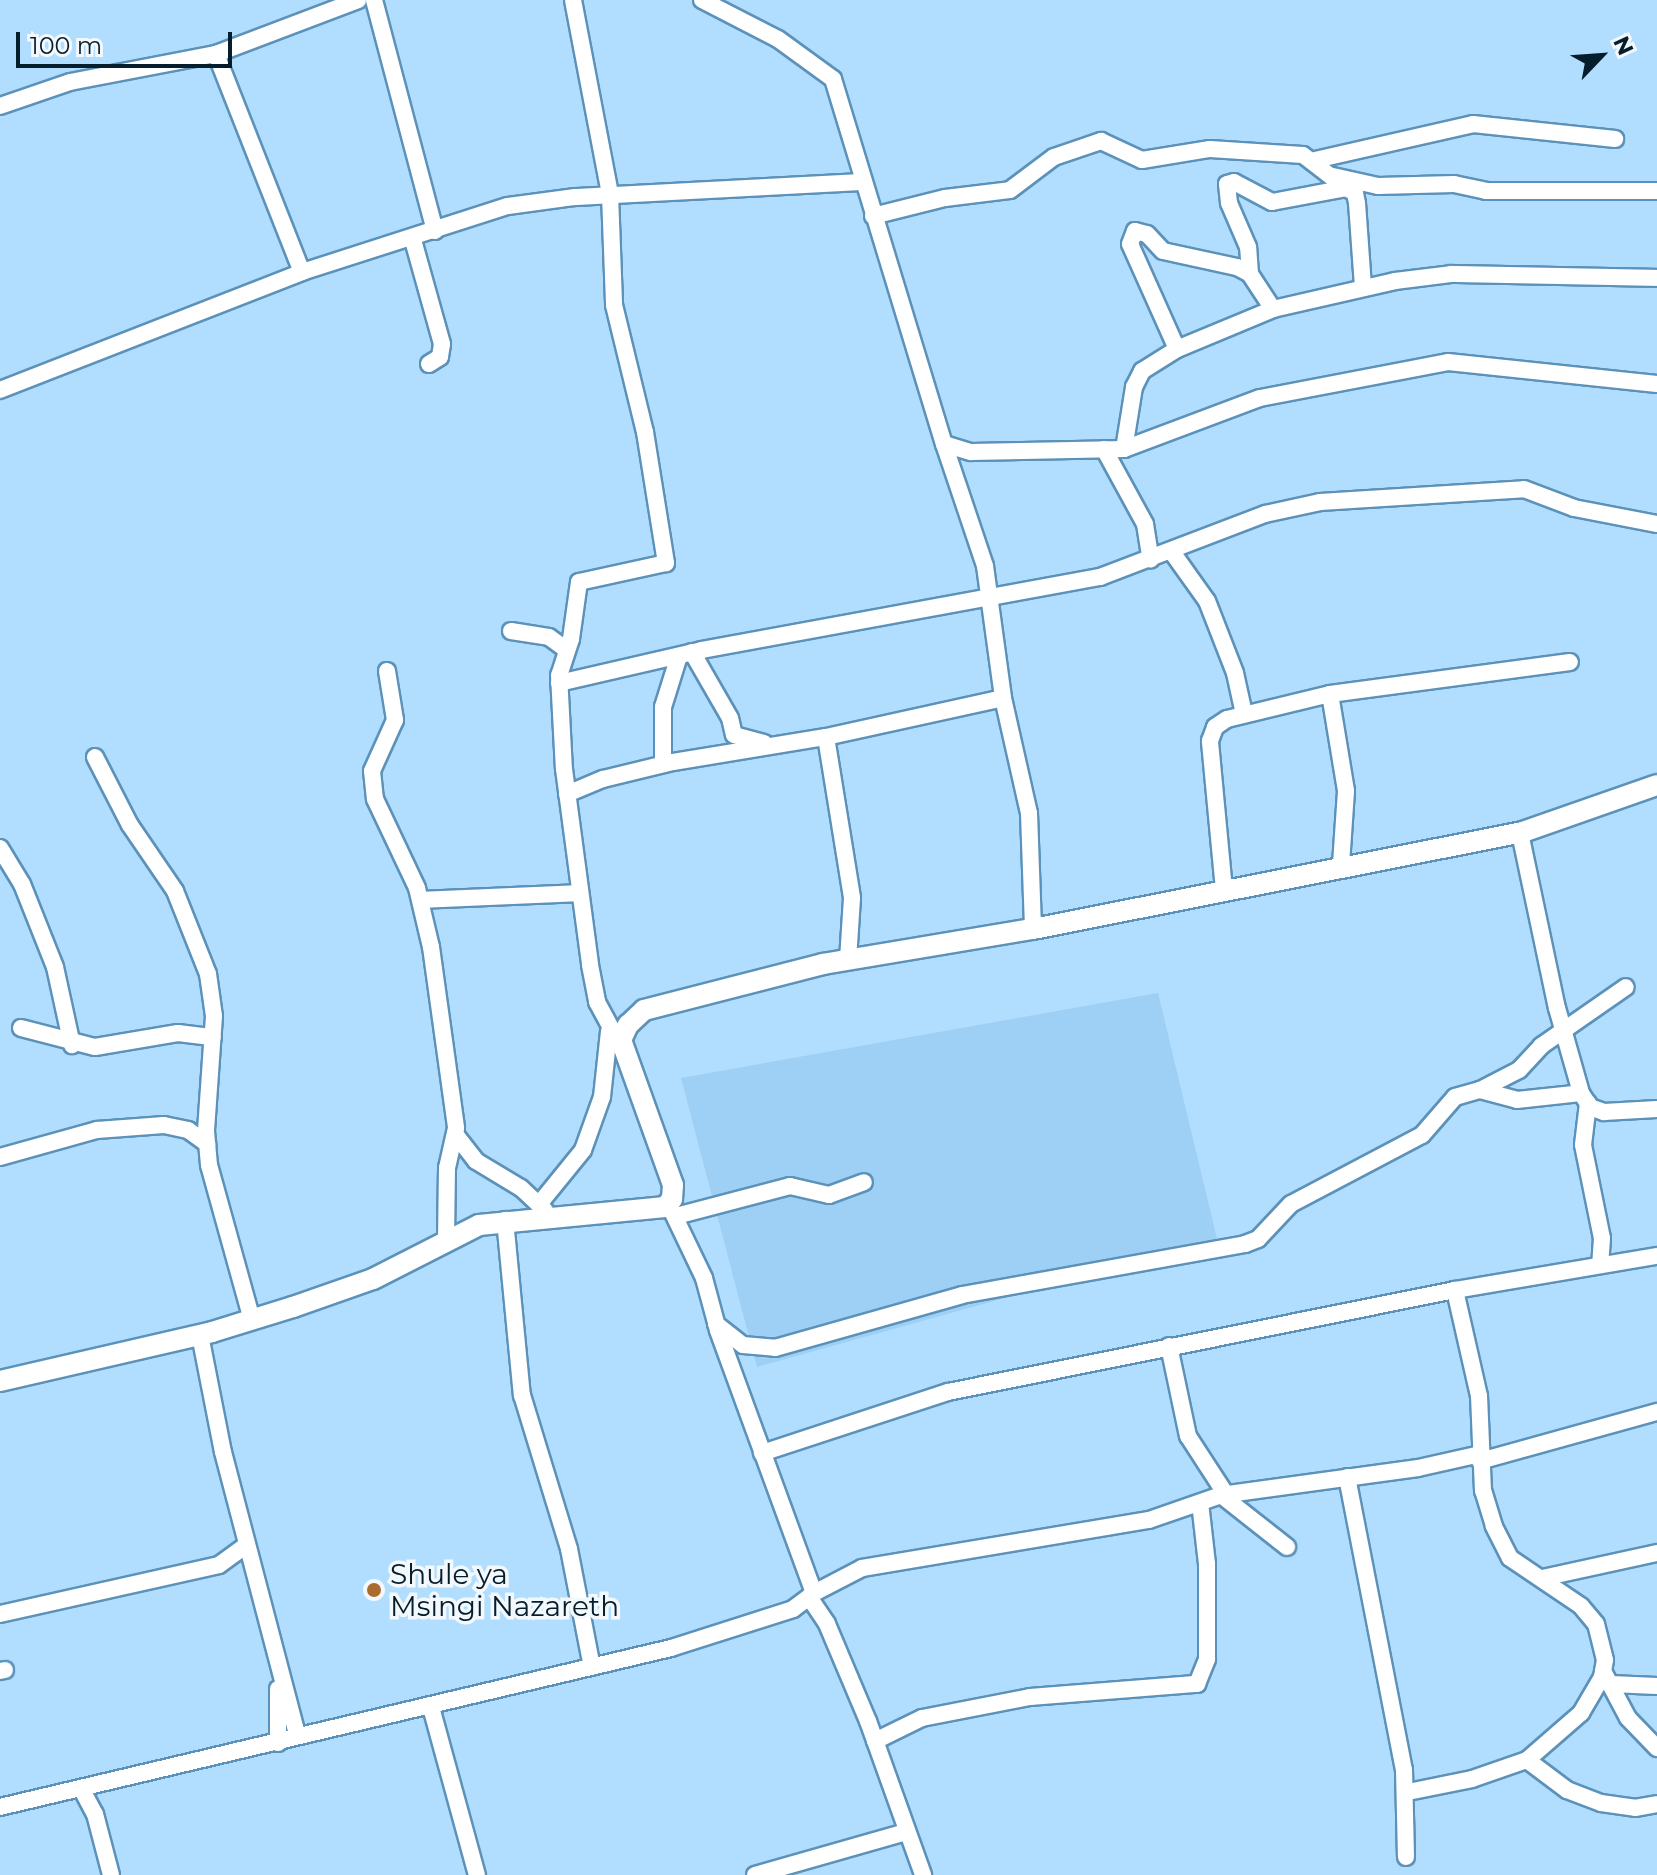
<!DOCTYPE html>
<html>
<head>
<meta charset="utf-8">
<style>
	body { margin:0 }
	#map { position:relative; width:1657px; height:1875px; overflow:hidden; background:#b1ddff; font-family:Montserrat,sans-serif }
	div>[style] { position:absolute }
	[style*='--x'] { left:calc(var(--x)*1px); top:calc(var(--y)*1px); width:calc(var(--w)*1px); rotate:calc(var(--a)*1deg) }
	.built>* { inset:0; background:#9ecff4 }
	.roads { filter:drop-shadow(2px 0 #5c92b9) drop-shadow(-2px 0 #5c92b9) drop-shadow(0 2px #5c92b9) drop-shadow(0 -2px #5c92b9) }
	.minor>* { height:16px; margin:-8px; padding:0 8px; transform-origin:8px; border-radius:8px; background:#fff }
	.tertiary>* { height:20px; margin:-10px; padding:0 10px; transform-origin:10px; border-radius:10px; background:#fff }
	.dots>* { width:22px; height:22px; translate:-50% -50%; box-sizing:border-box; border:4px solid #f3f8fd; border-radius:50% }
	span { translate:-50% -50%; white-space:nowrap; text-align:center; line-height:1.15; -webkit-text-stroke:7px #f3f8fd; paint-order:stroke }
	.poi-label { font-size:28px; color:#061d2c }
	.left { translate:0 -50%; text-align:left }
	.north { position:absolute; left:1561px; top:16px; width:80px; height:80px; -webkit-text-stroke:6px #f3f8fd; paint-order:stroke; rotate:65deg; font-size:22px; font-weight:700; line-height:32px; text-align:center; color:#061d2c }
	.north::after { content:''; display:block; margin:auto; width:28px; height:36px; background:#061d2c; clip-path:polygon(50% 0,100% 100%,50% 72%,0 100%) }
	.scale { position:absolute; left:16px; top:32px; width:216px; height:36px; box-sizing:border-box; border:4px solid #061d2c; border-top:0; padding-left:10px; font-size:24px; line-height:28px; white-space:nowrap; color:#061d2c; -webkit-text-stroke:6px #f3f8fd; paint-order:stroke }
</style>
</head>
<body>
<div id="map">
	<div class="built">
		<div style="clip-path:polygon(1158px 993px,1217px 1239px,757px 1367px,681px 1078px)"></div>
	</div>
	<div class="roads">
		<div class="minor">
			<div style="--x:374;--y:0;--w:239;--a:75.2"></div>
			<div style="--x:573;--y:0;--w:197;--a:79.2"></div>
			<div style="--x:610;--y:194;--w:111;--a:87.9"></div>
			<div style="--x:614;--y:305;--w:131;--a:76.3"></div>
			<div style="--x:645;--y:432;--w:133;--a:80.9"></div>
			<div style="--x:666;--y:563;--w:89;--a:167.7"></div>
			<div style="--x:579;--y:582;--w:58;--a:98"></div>
			<div style="--x:571;--y:639;--w:38;--a:108"></div>
			<div style="--x:559;--y:675;--w:94;--a:87"></div>
			<div style="--x:564;--y:769;--w:198;--a:82.4"></div>
			<div style="--x:590;--y:965;--w:38;--a:79"></div>
			<div style="--x:597;--y:1002;--w:57;--a:61.6"></div>
			<div style="--x:702;--y:0;--w:85;--a:27.2"></div>
			<div style="--x:778;--y:39;--w:68;--a:36"></div>
			<div style="--x:833;--y:79;--w:382;--a:73.1"></div>
			<div style="--x:944;--y:444;--w:28;--a:17"></div>
			<div style="--x:971;--y:452;--w:153;--a:-1.1"></div>
			<div style="--x:1124;--y:449;--w:145;--a:-20.6"></div>
			<div style="--x:1260;--y:398;--w:191;--a:-10.8"></div>
			<div style="--x:1448;--y:362;--w:210;--a:6"></div>
			<div style="--x:216;--y:54;--w:234;--a:68.5"></div>
			<div style="--x:0;--y:106;--w:74;--a:-18.9"></div>
			<div style="--x:70;--y:82;--w:149;--a:-10.9"></div>
			<div style="--x:216;--y:54;--w:152;--a:-20.8"></div>
			<div style="--x:1315;--y:160;--w:162;--a:-12.8"></div>
			<div style="--x:1473;--y:124;--w:143;--a:6"></div>
			<div style="--x:1333;--y:176;--w:46;--a:12.5"></div>
			<div style="--x:1378;--y:186;--w:76;--a:-1.5"></div>
			<div style="--x:1454;--y:184;--w:33;--a:12"></div>
			<div style="--x:1486;--y:191;--w:171;--a:0"></div>
			<div style="--x:873;--y:216;--w:74;--a:-14"></div>
			<div style="--x:945;--y:198;--w:65;--a:-7"></div>
			<div style="--x:1010;--y:190;--w:55;--a:-36.9"></div>
			<div style="--x:1054;--y:157;--w:50;--a:-18.8"></div>
			<div style="--x:1101;--y:141;--w:45;--a:24.9"></div>
			<div style="--x:1142;--y:160;--w:69;--a:-9.2"></div>
			<div style="--x:1210;--y:149;--w:93;--a:3.7"></div>
			<div style="--x:1303;--y:155;--w:54;--a:37.5"></div>
			<div style="--x:413;--y:240;--w:108;--a:74.4"></div>
			<div style="--x:442;--y:344;--w:13;--a:99"></div>
			<div style="--x:440;--y:357;--w:13;--a:148"></div>
			<div style="--x:1250;--y:274;--w:27;--a:-94"></div>
			<div style="--x:1248;--y:247;--w:48;--a:-113.4"></div>
			<div style="--x:1229;--y:203;--w:19;--a:-96"></div>
			<div style="--x:1227;--y:184;--w:7;--a:-16"></div>
			<div style="--x:1234;--y:182;--w:43;--a:27.8"></div>
			<div style="--x:1272;--y:202;--w:75;--a:-10.7"></div>
			<div style="--x:1346;--y:188;--w:10;--a:29"></div>
			<div style="--x:1355;--y:193;--w:10;--a:79"></div>
			<div style="--x:1357;--y:203;--w:84;--a:85.9"></div>
			<div style="--x:1177;--y:349;--w:115;--a:-114.1"></div>
			<div style="--x:1130;--y:244;--w:14;--a:-69"></div>
			<div style="--x:1135;--y:231;--w:12;--a:14"></div>
			<div style="--x:1147;--y:234;--w:23;--a:47"></div>
			<div style="--x:1163;--y:251;--w:76;--a:12.2"></div>
			<div style="--x:1237;--y:267;--w:15;--a:28"></div>
			<div style="--x:1250;--y:274;--w:42;--a:56.7"></div>
			<div style="--x:0;--y:390;--w:324;--a:-21.3"></div>
			<div style="--x:302;--y:272;--w:216;--a:-17.8"></div>
			<div style="--x:508;--y:206;--w:68;--a:-7.7"></div>
			<div style="--x:575;--y:197;--w:288;--a:-3"></div>
			<div style="--x:944;--y:444;--w:129;--a:71.4"></div>
			<div style="--x:985;--y:566;--w:133;--a:82.2"></div>
			<div style="--x:1003;--y:698;--w:118;--a:77.3"></div>
			<div style="--x:1029;--y:813;--w:116;--a:88"></div>
			<div style="--x:1104;--y:449;--w:85;--a:61.3"></div>
			<div style="--x:1145;--y:524;--w:36;--a:81"></div>
			<div style="--x:1124;--y:449;--w:63;--a:-80.8"></div>
			<div style="--x:1134;--y:387;--w:18;--a:-63"></div>
			<div style="--x:1142;--y:371;--w:41;--a:-32.2"></div>
			<div style="--x:1177;--y:349;--w:104;--a:-22.6"></div>
			<div style="--x:1273;--y:309;--w:125;--a:-12.9"></div>
			<div style="--x:1395;--y:281;--w:56;--a:-7.1"></div>
			<div style="--x:1451;--y:274;--w:206;--a:1.1"></div>
			<div style="--x:1172;--y:552;--w:60;--a:54.5"></div>
			<div style="--x:1207;--y:601;--w:77;--a:68.7"></div>
			<div style="--x:1235;--y:673;--w:42;--a:77.6"></div>
			<div style="--x:511;--y:631;--w:38;--a:9"></div>
			<div style="--x:549;--y:637;--w:22;--a:36"></div>
			<div style="--x:692;--y:652;--w:76;--a:60.1"></div>
			<div style="--x:730;--y:718;--w:17;--a:77"></div>
			<div style="--x:734;--y:735;--w:31;--a:15"></div>
			<div style="--x:387;--y:671;--w:50;--a:80.7"></div>
			<div style="--x:395;--y:720;--w:56;--a:114.3"></div>
			<div style="--x:372;--y:771;--w:28;--a:84"></div>
			<div style="--x:375;--y:799;--w:98;--a:64.7"></div>
			<div style="--x:417;--y:888;--w:61;--a:76.7"></div>
			<div style="--x:431;--y:947;--w:183;--a:82.1"></div>
			<div style="--x:456;--y:1128;--w:41;--a:102.7"></div>
			<div style="--x:447;--y:1168;--w:71;--a:90.8"></div>
			<div style="--x:559;--y:683;--w:147;--a:-13"></div>
			<div style="--x:702;--y:650;--w:405;--a:-10.4"></div>
			<div style="--x:1100;--y:577;--w:177;--a:-20.9"></div>
			<div style="--x:1265;--y:514;--w:56;--a:-12.3"></div>
			<div style="--x:1320;--y:502;--w:204;--a:-3.6"></div>
			<div style="--x:1524;--y:489;--w:53;--a:20.8"></div>
			<div style="--x:1574;--y:508;--w:85;--a:10.9"></div>
			<div style="--x:1330;--y:694;--w:98;--a:80.6"></div>
			<div style="--x:1346;--y:791;--w:73;--a:93.9"></div>
			<div style="--x:826;--y:737;--w:163;--a:80.8"></div>
			<div style="--x:852;--y:898;--w:62;--a:93.7"></div>
			<div style="--x:95;--y:757;--w:76;--a:62.8"></div>
			<div style="--x:130;--y:825;--w:80;--a:55.7"></div>
			<div style="--x:175;--y:891;--w:89;--a:68.3"></div>
			<div style="--x:208;--y:974;--w:42;--a:81.9"></div>
			<div style="--x:214;--y:1016;--w:115;--a:94"></div>
			<div style="--x:206;--y:1131;--w:34;--a:85"></div>
			<div style="--x:209;--y:1165;--w:161;--a:74.5"></div>
			<div style="--x:663;--y:764;--w:57;--a:-90"></div>
			<div style="--x:663;--y:707;--w:53;--a:-72.6"></div>
			<div style="--x:567;--y:794;--w:39;--a:-23"></div>
			<div style="--x:603;--y:779;--w:72;--a:-13.7"></div>
			<div style="--x:673;--y:762;--w:155;--a:-9.3"></div>
			<div style="--x:826;--y:737;--w:181;--a:-12.4"></div>
			<div style="--x:1520;--y:833;--w:179;--a:78.1"></div>
			<div style="--x:1557;--y:1008;--w:88;--a:74.2"></div>
			<div style="--x:1581;--y:1093;--w:17;--a:57"></div>
			<div style="--x:1590;--y:1107;--w:15;--a:20"></div>
			<div style="--x:1604;--y:1112;--w:53;--a:-3.2"></div>
			<div style="--x:0;--y:848;--w:42;--a:58.6"></div>
			<div style="--x:22;--y:884;--w:89;--a:68.3"></div>
			<div style="--x:55;--y:967;--w:80;--a:77.7"></div>
			<div style="--x:1224;--y:890;--w:150;--a:-95.4"></div>
			<div style="--x:1210;--y:741;--w:15;--a:-70"></div>
			<div style="--x:1215;--y:727;--w:14;--a:-34"></div>
			<div style="--x:1227;--y:719;--w:106;--a:-13.6"></div>
			<div style="--x:1330;--y:694;--w:242;--a:-7.6"></div>
			<div style="--x:421;--y:900;--w:159;--a:-2.5"></div>
			<div style="--x:21;--y:1028;--w:76;--a:14.4"></div>
			<div style="--x:95;--y:1047;--w:84;--a:-9.6"></div>
			<div style="--x:178;--y:1033;--w:35;--a:7"></div>
			<div style="--x:1480;--y:1090;--w:44;--a:-27.1"></div>
			<div style="--x:1519;--y:1070;--w:33;--a:-47"></div>
			<div style="--x:1541;--y:1046;--w:103;--a:-34.8"></div>
			<div style="--x:1588;--y:1103;--w:42;--a:96.8"></div>
			<div style="--x:1583;--y:1145;--w:95;--a:78.5"></div>
			<div style="--x:1602;--y:1238;--w:27;--a:94"></div>
			<div style="--x:455;--y:1134;--w:34;--a:52"></div>
			<div style="--x:476;--y:1161;--w:52;--a:31"></div>
			<div style="--x:521;--y:1188;--w:33;--a:43"></div>
			<div style="--x:0;--y:1157;--w:101;--a:-15.6"></div>
			<div style="--x:97;--y:1130;--w:67;--a:-4.3"></div>
			<div style="--x:164;--y:1125;--w:25;--a:12"></div>
			<div style="--x:188;--y:1130;--w:24;--a:36"></div>
			<div style="--x:540;--y:1203;--w:68;--a:-50.9"></div>
			<div style="--x:583;--y:1150;--w:56;--a:-70.3"></div>
			<div style="--x:602;--y:1097;--w:66;--a:-83.9"></div>
			<div style="--x:676;--y:1216;--w:118;--a:-14.7"></div>
			<div style="--x:790;--y:1186;--w:40;--a:13"></div>
			<div style="--x:829;--y:1195;--w:37;--a:-20"></div>
			<div style="--x:505;--y:1220;--w:176;--a:84.5"></div>
			<div style="--x:522;--y:1395;--w:161;--a:73"></div>
			<div style="--x:569;--y:1549;--w:120;--a:79"></div>
			<div style="--x:716;--y:1324;--w:34;--a:38"></div>
			<div style="--x:743;--y:1345;--w:32;--a:5"></div>
			<div style="--x:775;--y:1348;--w:194;--a:-15.8"></div>
			<div style="--x:962;--y:1295;--w:288;--a:-10.2"></div>
			<div style="--x:1245;--y:1244;--w:14;--a:-21"></div>
			<div style="--x:1258;--y:1239;--w:48;--a:-46.7"></div>
			<div style="--x:1291;--y:1204;--w:148;--a:-27.8"></div>
			<div style="--x:1422;--y:1135;--w:50;--a:-49"></div>
			<div style="--x:1455;--y:1097;--w:26;--a:-16"></div>
			<div style="--x:1480;--y:1090;--w:38;--a:15"></div>
			<div style="--x:1517;--y:1100;--w:64;--a:-6.2"></div>
			<div style="--x:200;--y:1335;--w:119;--a:78.9"></div>
			<div style="--x:223;--y:1452;--w:293;--a:75.3"></div>
			<div style="--x:1169;--y:1346;--w:92;--a:78.1"></div>
			<div style="--x:1188;--y:1436;--w:72;--a:57"></div>
			<div style="--x:762;--y:1453;--w:196;--a:-18.2"></div>
			<div style="--x:948;--y:1392;--w:517;--a:-11.38"></div>
			<div style="--x:1455;--y:1290;--w:205;--a:-9.6"></div>
			<div style="--x:1480;--y:1461;--w:184;--a:-15.5"></div>
			<div style="--x:1347;--y:1477;--w:298;--a:79"></div>
			<div style="--x:1404;--y:1770;--w:87;--a:88.7"></div>
			<div style="--x:1221;--y:1495;--w:84;--a:38.2"></div>
			<div style="--x:1542;--y:1578;--w:118;--a:-12.3"></div>
			<div style="--x:814;--y:1593;--w:54;--a:-27.5"></div>
			<div style="--x:862;--y:1568;--w:291;--a:-9.5"></div>
			<div style="--x:1149;--y:1520;--w:76;--a:-19.1"></div>
			<div style="--x:1221;--y:1495;--w:199;--a:-7.8"></div>
			<div style="--x:1418;--y:1468;--w:64;--a:-12.7"></div>
			<div style="--x:809;--y:1597;--w:32;--a:56"></div>
			<div style="--x:827;--y:1624;--w:105;--a:67.1"></div>
			<div style="--x:868;--y:1721;--w:164;--a:70.3"></div>
			<div style="--x:0;--y:1614;--w:224;--a:-12.6"></div>
			<div style="--x:219;--y:1565;--w:34;--a:-36"></div>
			<div style="--x:0;--y:1671;--w:5;--a:-11"></div>
			<div style="--x:1603;--y:1671;--w:53;--a:62"></div>
			<div style="--x:1628;--y:1718;--w:42;--a:46"></div>
			<div style="--x:1611;--y:1684;--w:46;--a:2.5"></div>
			<div style="--x:431;--y:1707;--w:174;--a:74.7"></div>
			<div style="--x:875;--y:1741;--w:52;--a:-26.1"></div>
			<div style="--x:922;--y:1718;--w:110;--a:-11"></div>
			<div style="--x:1030;--y:1697;--w:168;--a:-4.5"></div>
			<div style="--x:1197;--y:1684;--w:27;--a:-68"></div>
			<div style="--x:1207;--y:1659;--w:95;--a:-90"></div>
			<div style="--x:1207;--y:1564;--w:61;--a:-96.5"></div>
			<div style="--x:278;--y:1743;--w:54;--a:-90"></div>
			<div style="--x:1527;--y:1760;--w:50;--a:36.9"></div>
			<div style="--x:1567;--y:1790;--w:36;--a:21"></div>
			<div style="--x:1601;--y:1803;--w:34;--a:8"></div>
			<div style="--x:1635;--y:1808;--w:22;--a:-10"></div>
			<div style="--x:81;--y:1788;--w:30;--a:62"></div>
			<div style="--x:95;--y:1814;--w:63;--a:75.3"></div>
			<div style="--x:1408;--y:1792;--w:65;--a:-11.5"></div>
			<div style="--x:1472;--y:1779;--w:58;--a:-19.1"></div>
			<div style="--x:1527;--y:1760;--w:72;--a:-41"></div>
			<div style="--x:1581;--y:1713;--w:42;--a:-59.7"></div>
			<div style="--x:1602;--y:1677;--w:17;--a:-80"></div>
			<div style="--x:1605;--y:1660;--w:37;--a:-104"></div>
			<div style="--x:1596;--y:1624;--w:23;--a:-130"></div>
			<div style="--x:1581;--y:1606;--w:86;--a:-145.9"></div>
			<div style="--x:1510;--y:1558;--w:36;--a:-117"></div>
			<div style="--x:1494;--y:1526;--w:37;--a:-107"></div>
			<div style="--x:1483;--y:1491;--w:95;--a:-92.4"></div>
			<div style="--x:1479;--y:1396;--w:109;--a:-102.8"></div>
			<div style="--x:0;--y:1807;--w:690;--a:-13.33"></div>
			<div style="--x:671;--y:1648;--w:128;--a:-17.7"></div>
			<div style="--x:793;--y:1609;--w:26;--a:-37"></div>
			<div style="--x:814;--y:1593;--w:280;--a:-110.1"></div>
			<div style="--x:718;--y:1330;--w:54;--a:-105.1"></div>
			<div style="--x:704;--y:1278;--w:83;--a:-115.6"></div>
			<div style="--x:755;--y:1875;--w:157;--a:-15.9"></div>
		</div>
		<div class="tertiary">
			<div style="--x:0;--y:1381;--w:218;--a:-13"></div>
			<div style="--x:212;--y:1332;--w:85;--a:-17.2"></div>
			<div style="--x:293;--y:1307;--w:85;--a:-19.3"></div>
			<div style="--x:373;--y:1279;--w:119;--a:-27"></div>
			<div style="--x:479;--y:1225;--w:187;--a:-5.5"></div>
			<div style="--x:665;--y:1207;--w:11;--a:-49"></div>
			<div style="--x:672;--y:1199;--w:14;--a:-86"></div>
			<div style="--x:673;--y:1185;--w:154;--a:-109.7"></div>
			<div style="--x:621;--y:1040;--w:17;--a:-65"></div>
			<div style="--x:628;--y:1025;--w:22;--a:-43"></div>
			<div style="--x:644;--y:1010;--w:185;--a:-14.4"></div>
			<div style="--x:823;--y:964;--w:213;--a:-9.5"></div>
			<div style="--x:1033;--y:929;--w:496;--a:-11.2"></div>
			<div style="--x:1520;--y:833;--w:145;--a:-19.3"></div>
		</div>
	</div>
	<div class="dots">
		<div style="left:374px;top:1590px;background:#a96b30"></div>
	</div>
	<div class="poi-label">
		<span class="left" style="left:390px;top:1590px">Shule ya<br>Msingi Nazareth</span>
	</div>
	<div class="north">N</div>
	<div class="scale">100 m</div>
</div>
</body>
</html>
